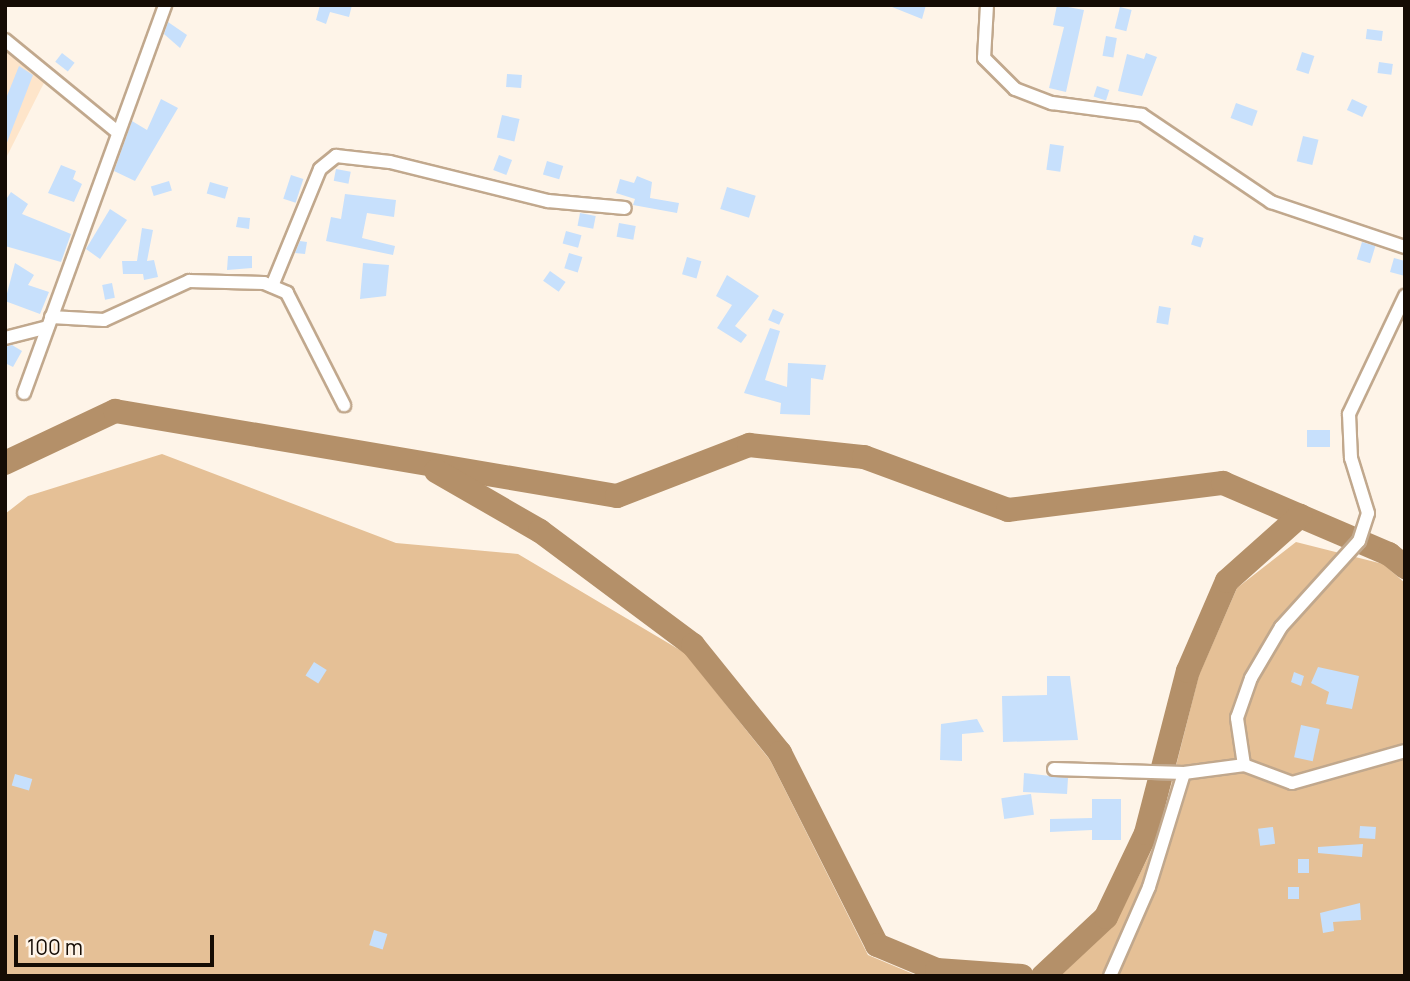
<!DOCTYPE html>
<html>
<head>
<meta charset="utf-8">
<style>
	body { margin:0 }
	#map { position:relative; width:1410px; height:981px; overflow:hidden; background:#fef4e8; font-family:Manrope,sans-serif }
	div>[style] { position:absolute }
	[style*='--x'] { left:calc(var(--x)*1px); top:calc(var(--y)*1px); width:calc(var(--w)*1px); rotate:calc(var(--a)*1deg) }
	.built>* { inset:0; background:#fee5ca }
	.forest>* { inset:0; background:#e5c096 }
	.river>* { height:24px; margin:-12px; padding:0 12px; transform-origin:12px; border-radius:12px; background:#b49069 }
	.building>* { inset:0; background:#c7e0fc; transform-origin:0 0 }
	.roads { filter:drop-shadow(2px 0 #c1a88d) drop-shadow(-2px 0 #c1a88d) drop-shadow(0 2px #c1a88d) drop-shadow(0 -2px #c1a88d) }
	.minor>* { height:12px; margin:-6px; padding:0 6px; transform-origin:6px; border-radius:6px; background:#fff }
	span { translate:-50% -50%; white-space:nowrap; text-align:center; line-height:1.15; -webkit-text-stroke:6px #fef4e8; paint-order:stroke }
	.frame { position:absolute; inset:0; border:7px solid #150c04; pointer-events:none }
	.scale { position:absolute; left:14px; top:935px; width:200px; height:32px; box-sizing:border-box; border:4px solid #150c04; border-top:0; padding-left:9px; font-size:21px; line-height:24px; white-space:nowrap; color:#150c04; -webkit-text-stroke:5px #fef4e8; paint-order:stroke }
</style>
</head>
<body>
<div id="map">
	<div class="built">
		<div style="clip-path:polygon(5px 38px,50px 71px,5px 160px)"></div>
	</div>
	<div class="forest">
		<div style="clip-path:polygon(162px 454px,396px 543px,518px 554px,685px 653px,770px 760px,868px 955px,918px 976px,5px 976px,5px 514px,28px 496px)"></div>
		<div style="clip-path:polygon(1296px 542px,1383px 564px,1405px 583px,1405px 976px,1060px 976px,1115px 924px,1158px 837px,1199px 675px,1237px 588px)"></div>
	</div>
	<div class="river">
		<div style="--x:5;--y:463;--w:122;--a:-25.3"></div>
		<div style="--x:115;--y:411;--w:509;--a:9.61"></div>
		<div style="--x:617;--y:496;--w:142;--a:-21.1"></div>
		<div style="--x:749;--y:445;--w:116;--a:6"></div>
		<div style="--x:864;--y:457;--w:153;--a:20.2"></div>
		<div style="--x:1008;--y:510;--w:217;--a:-7.2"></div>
		<div style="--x:1223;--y:483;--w:181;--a:23.2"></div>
		<div style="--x:1389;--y:554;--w:21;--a:39"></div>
		<div style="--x:436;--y:471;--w:120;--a:30"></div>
		<div style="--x:540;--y:531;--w:191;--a:36.7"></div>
		<div style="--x:693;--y:645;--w:139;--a:51.1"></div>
		<div style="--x:780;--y:753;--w:215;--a:63.2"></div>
		<div style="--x:877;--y:945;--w:65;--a:22.6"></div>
		<div style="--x:937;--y:970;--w:85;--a:4"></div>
		<div style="--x:1043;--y:976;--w:86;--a:-43.1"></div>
		<div style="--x:1106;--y:917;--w:93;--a:-64.5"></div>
		<div style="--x:1146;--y:833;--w:167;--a:-75.5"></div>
		<div style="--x:1188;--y:671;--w:98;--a:-66.6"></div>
		<div style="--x:1227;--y:581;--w:98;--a:-41.7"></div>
	</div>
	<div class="building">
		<div style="clip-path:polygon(320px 5px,352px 5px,349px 17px,330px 12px,326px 24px,316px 20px)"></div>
		<div style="clip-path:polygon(887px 5px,926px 5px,922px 19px)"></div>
		<div style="clip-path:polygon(1057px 5px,1084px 10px,1066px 92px,1049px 88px,1064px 27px,1053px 25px)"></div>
		<div style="left:1120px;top:7px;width:12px;height:22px;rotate:14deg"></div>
		<div style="clip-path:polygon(168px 22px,187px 35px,180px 48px,164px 34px)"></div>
		<div style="left:1367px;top:29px;width:16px;height:10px;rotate:7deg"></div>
		<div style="left:1106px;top:36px;width:11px;height:20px;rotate:10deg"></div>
		<div style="left:1302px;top:52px;width:13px;height:19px;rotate:18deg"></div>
		<div style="left:62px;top:53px;width:16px;height:11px;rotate:38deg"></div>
		<div style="clip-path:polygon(1146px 53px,1157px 57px,1142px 96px,1118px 91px,1127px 54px,1144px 59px)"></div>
		<div style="left:1379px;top:62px;width:14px;height:11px;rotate:8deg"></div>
		<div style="clip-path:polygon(19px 66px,33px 75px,6px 145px,5px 101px)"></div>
		<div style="left:507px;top:74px;width:15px;height:13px;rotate:4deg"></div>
		<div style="left:1097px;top:86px;width:13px;height:11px;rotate:18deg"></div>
		<div style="clip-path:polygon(161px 99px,178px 108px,135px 181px,114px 171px,132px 121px,147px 130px)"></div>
		<div style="left:1352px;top:99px;width:17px;height:12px;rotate:25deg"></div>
		<div style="left:1236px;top:103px;width:23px;height:16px;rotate:20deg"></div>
		<div style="left:502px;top:115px;width:18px;height:23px;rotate:13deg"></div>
		<div style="left:1303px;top:136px;width:16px;height:26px;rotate:14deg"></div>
		<div style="left:1050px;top:144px;width:14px;height:26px;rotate:8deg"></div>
		<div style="left:499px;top:155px;width:14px;height:16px;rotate:21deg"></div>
		<div style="left:547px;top:161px;width:17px;height:14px;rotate:17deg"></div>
		<div style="clip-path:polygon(61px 165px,76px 171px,73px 179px,82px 184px,74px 202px,48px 193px)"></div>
		<div style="left:336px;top:169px;width:15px;height:12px;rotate:11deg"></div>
		<div style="left:291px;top:175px;width:13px;height:25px;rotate:18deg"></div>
		<div style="clip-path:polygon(637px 176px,652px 182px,650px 198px,679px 203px,677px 213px,633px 205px,635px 199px,616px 193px,620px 179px,634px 183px)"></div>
		<div style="left:169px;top:181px;width:10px;height:19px;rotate:73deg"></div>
		<div style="left:210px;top:182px;width:19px;height:12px;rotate:16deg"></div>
		<div style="left:727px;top:187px;width:30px;height:23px;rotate:17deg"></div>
		<div style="clip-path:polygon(11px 192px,28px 204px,22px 214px,71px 234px,61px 262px,5px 246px,5px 201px)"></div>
		<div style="clip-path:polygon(345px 194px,396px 200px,394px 217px,367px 213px,362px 238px,395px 246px,393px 255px,326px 241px,331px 217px,341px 219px)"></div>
		<div style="clip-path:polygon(110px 209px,127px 220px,100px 259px,86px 249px)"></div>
		<div style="left:580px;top:213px;width:16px;height:13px;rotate:11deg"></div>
		<div style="clip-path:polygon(238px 217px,250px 218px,249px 229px,236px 227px)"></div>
		<div style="left:619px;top:223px;width:17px;height:14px;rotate:10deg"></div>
		<div style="clip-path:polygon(142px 228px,153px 230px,147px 261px,154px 260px,158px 277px,144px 280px,143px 274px,123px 274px,122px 261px,137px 261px)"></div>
		<div style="left:566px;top:231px;width:16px;height:13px;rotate:15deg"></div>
		<div style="left:1194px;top:235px;width:10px;height:10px;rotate:17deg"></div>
		<div style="clip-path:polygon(300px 241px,307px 242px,305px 254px,295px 253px)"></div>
		<div style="left:1362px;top:242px;width:14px;height:18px;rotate:17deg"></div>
		<div style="left:569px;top:253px;width:14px;height:16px;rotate:17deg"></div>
		<div style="clip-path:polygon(228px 256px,252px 256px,252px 268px,227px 270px)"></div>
		<div style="left:687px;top:257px;width:15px;height:18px;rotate:16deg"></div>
		<div style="clip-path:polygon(1394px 258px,1405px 261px,1405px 276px,1390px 272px)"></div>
		<div style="clip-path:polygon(15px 263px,34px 275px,28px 285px,49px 292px,40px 314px,5px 301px)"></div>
		<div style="clip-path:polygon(363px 263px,389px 265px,386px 296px,360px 299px)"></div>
		<div style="left:550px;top:271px;width:19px;height:12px;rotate:35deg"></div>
		<div style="clip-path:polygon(727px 275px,759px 296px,735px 326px,747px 335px,741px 343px,717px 328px,732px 305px,716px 296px)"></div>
		<div style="left:112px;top:283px;width:15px;height:10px;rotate:79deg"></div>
		<div style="left:1159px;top:306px;width:12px;height:17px;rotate:9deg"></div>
		<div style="left:773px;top:309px;width:12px;height:12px;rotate:24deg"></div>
		<div style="clip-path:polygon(770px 328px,780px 331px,765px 380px,787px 387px,788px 363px,826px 365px,823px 380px,811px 378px,810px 415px,780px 414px,781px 403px,744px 393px)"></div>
		<div style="clip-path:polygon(12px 345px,22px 351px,13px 367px,5px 363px,5px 347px)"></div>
		<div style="left:1307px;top:430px;width:23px;height:17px"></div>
		<div style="left:314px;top:662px;width:15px;height:16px;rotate:32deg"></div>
		<div style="clip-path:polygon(1318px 667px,1359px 676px,1352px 709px,1326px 704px,1329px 692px,1311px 683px)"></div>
		<div style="clip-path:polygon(1294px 672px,1304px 676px,1301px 686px,1291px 682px)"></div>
		<div style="clip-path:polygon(1047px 676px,1070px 676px,1078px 740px,1003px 742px,1002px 696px,1047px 695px)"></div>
		<div style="clip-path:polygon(977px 719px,984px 732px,962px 734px,962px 761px,940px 760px,941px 724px)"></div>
		<div style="left:1301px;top:725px;width:19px;height:33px;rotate:12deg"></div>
		<div style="clip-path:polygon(1024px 773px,1068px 778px,1067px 794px,1023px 792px)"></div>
		<div style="left:15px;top:774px;width:18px;height:12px;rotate:16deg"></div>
		<div style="left:1031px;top:794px;width:21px;height:30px;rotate:82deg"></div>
		<div style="clip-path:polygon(1092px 799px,1121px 799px,1121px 840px,1092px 840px,1092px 830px,1050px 832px,1050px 819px,1092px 818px)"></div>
		<div style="left:1360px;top:826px;width:16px;height:12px;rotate:4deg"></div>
		<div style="left:1273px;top:827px;width:17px;height:15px;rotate:83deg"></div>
		<div style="clip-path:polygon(1363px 844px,1362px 857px,1318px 853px,1318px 847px)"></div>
		<div style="left:1298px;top:859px;width:11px;height:14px"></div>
		<div style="left:1288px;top:887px;width:11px;height:12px"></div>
		<div style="clip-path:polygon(1360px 903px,1361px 920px,1333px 922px,1334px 931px,1323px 933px,1320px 913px)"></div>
		<div style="left:374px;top:930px;width:14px;height:16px;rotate:17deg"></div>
	</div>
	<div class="roads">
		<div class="minor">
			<div style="--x:987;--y:5;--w:53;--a:93.2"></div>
			<div style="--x:984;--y:58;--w:44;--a:45"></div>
			<div style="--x:1015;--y:89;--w:40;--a:21"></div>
			<div style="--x:1052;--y:103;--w:91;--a:7.6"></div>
			<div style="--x:1142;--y:115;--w:156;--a:34"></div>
			<div style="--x:1271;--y:202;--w:141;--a:18.6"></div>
			<div style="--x:5;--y:40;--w:142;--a:39.3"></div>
			<div style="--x:272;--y:286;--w:126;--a:-67.7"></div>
			<div style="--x:320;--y:169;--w:21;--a:-39"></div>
			<div style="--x:336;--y:156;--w:54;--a:6.3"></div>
			<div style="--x:390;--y:162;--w:163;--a:13.9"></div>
			<div style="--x:548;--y:201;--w:77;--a:5.2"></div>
			<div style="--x:51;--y:317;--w:53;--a:3.2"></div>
			<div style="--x:104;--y:320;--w:94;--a:-24.6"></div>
			<div style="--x:189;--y:281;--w:75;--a:1.5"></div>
			<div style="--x:264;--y:283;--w:25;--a:23"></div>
			<div style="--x:287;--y:293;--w:126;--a:63"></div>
			<div style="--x:5;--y:338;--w:44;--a:-14.3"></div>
			<div style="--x:24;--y:393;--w:413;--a:-70"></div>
			<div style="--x:1244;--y:765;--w:48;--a:-98.5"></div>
			<div style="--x:1237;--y:718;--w:42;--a:-70.7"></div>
			<div style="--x:1251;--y:678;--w:59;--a:-59.5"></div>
			<div style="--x:1281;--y:627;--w:116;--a:-47.8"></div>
			<div style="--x:1359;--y:541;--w:29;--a:-72"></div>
			<div style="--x:1368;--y:513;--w:58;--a:-107.2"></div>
			<div style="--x:1351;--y:458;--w:44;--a:-92.6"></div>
			<div style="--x:1349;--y:414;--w:131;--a:-64.6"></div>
			<div style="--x:1054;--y:769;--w:130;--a:1.8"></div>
			<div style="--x:1184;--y:773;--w:61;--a:-7.6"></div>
			<div style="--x:1244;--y:765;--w:51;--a:20.6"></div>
			<div style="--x:1292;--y:783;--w:117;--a:-15.8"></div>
			<div style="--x:1110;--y:976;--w:97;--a:-66.3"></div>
			<div style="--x:1149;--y:887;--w:119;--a:-72.9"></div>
		</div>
	</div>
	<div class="frame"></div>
	<div class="scale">100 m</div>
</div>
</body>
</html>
